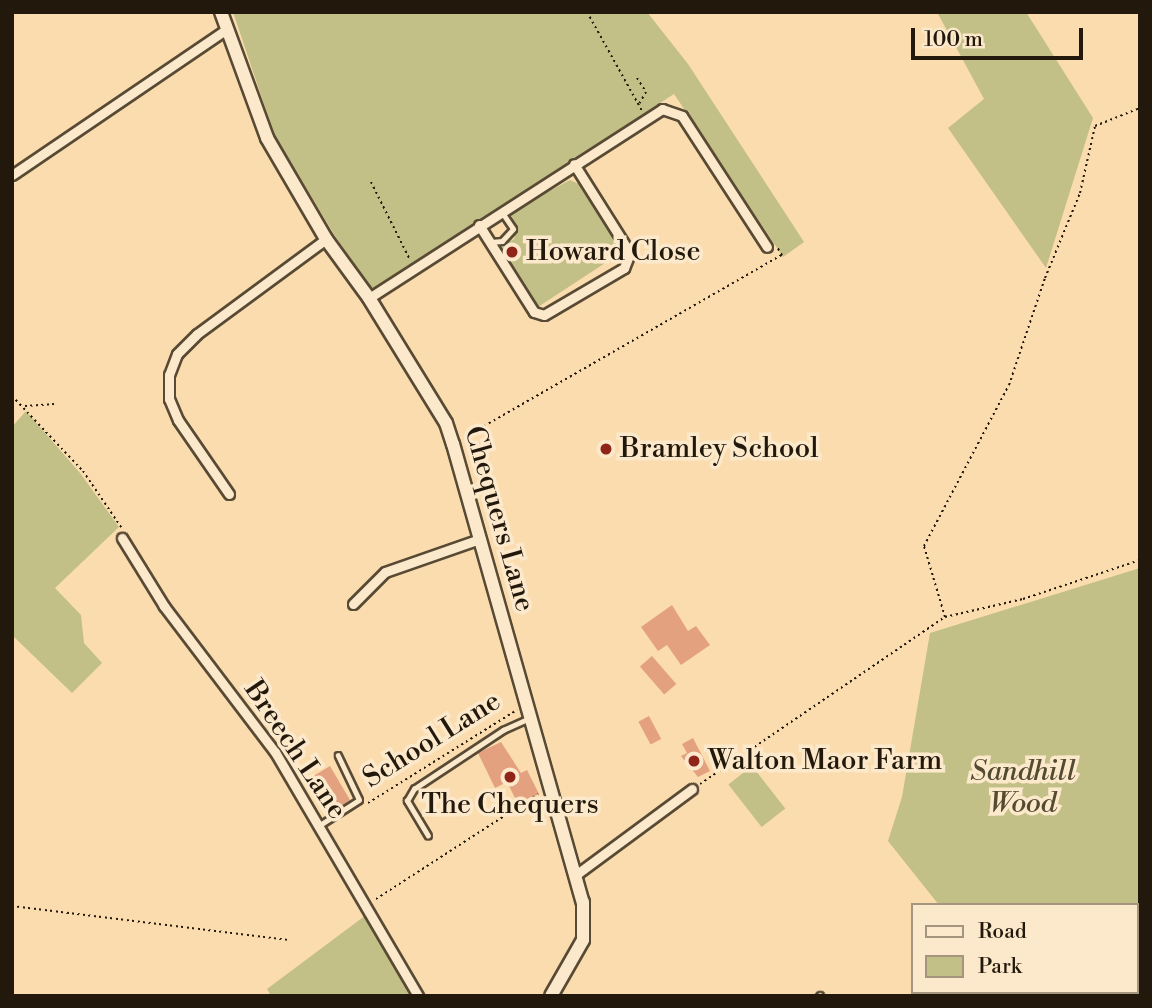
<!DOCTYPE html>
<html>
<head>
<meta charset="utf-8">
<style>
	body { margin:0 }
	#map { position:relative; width:1152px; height:1008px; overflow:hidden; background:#fadcae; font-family:"Libre Bodoni",serif }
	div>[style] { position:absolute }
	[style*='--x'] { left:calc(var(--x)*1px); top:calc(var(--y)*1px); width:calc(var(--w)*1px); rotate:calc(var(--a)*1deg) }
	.green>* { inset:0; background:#c2bf87; transform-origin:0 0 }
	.building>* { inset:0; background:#e4a180; transform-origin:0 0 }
	.path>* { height:2px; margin-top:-1px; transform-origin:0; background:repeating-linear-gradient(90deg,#22190c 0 2px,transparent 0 5.5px) }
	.roads { filter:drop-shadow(2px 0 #584a34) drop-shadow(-2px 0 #584a34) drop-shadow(0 2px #584a34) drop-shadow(0 -2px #584a34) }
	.service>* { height:4.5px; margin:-2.25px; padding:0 2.25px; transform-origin:2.25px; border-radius:2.25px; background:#fce8ca }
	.minor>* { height:9px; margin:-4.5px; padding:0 4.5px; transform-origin:4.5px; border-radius:4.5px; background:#fce8ca }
	.secondary>* { height:12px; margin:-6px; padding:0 6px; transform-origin:6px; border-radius:6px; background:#fce8ca }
	.dots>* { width:19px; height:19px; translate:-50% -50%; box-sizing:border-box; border:4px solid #fce8ca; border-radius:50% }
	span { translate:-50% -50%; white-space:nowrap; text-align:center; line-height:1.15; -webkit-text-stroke:7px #fce8ca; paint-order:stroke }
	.poi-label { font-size:28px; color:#22190c }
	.left { translate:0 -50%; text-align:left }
	.street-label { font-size:28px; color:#22190c }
	.park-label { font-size:28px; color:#524b31; font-style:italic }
	.frame { position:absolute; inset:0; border:14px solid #22190c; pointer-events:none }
	.legend { position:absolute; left:911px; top:903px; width:228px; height:91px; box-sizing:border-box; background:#fce8ca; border:2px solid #a5957e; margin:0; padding:9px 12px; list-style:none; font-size:21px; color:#22190c }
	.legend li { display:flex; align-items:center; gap:14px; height:35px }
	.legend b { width:35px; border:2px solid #a5957e }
	.scale { position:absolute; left:911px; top:28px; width:172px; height:32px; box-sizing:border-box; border:4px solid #22190c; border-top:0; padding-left:9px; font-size:21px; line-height:24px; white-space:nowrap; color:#22190c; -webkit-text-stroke:5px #fce8ca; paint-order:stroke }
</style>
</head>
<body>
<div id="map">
	<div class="green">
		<div style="clip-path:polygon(233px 12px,647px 12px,688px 64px,804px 242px,783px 257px,674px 94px,372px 289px,335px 236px,274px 134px)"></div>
		<div style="clip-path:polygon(937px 12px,1026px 12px,1093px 118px,1046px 268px,948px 128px,984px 99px)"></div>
		<div style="clip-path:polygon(570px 180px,579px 184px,622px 252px,538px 307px,498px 248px,514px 239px,517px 229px,510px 212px)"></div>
		<div style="clip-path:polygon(26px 411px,80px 473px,119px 527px,55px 588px,81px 615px,84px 643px,102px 663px,72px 693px,12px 635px,12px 427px)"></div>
		<div style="clip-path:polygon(1140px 568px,1140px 996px,1024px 996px,1020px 992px,1136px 992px,1136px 905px,939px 905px,888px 841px,902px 797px,930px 633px)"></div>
		<div style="left:752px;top:766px;width:54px;height:30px;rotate:52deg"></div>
		<div style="clip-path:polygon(366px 915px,413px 996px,271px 996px,267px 989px)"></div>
	</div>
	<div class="building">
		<div style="clip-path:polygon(672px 605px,688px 631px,696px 626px,710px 645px,681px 665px,667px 645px,658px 651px,641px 627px)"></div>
		<div style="left:652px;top:656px;width:37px;height:16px;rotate:49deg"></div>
		<div style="left:649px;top:716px;width:26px;height:12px;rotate:62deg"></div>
		<div style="clip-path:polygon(693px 738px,710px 771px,698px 777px,681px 756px,687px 753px,682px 744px)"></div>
		<div style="clip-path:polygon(501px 742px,521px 773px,527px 770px,539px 794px,518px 804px,507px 782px,495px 788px,478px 753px)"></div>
		<div style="clip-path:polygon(330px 766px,350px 800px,337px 809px,318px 787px,311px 791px,305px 781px)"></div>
	</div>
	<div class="path">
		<div style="--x:587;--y:12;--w:113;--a:60.9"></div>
		<div style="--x:637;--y:78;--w:17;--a:57"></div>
		<div style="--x:646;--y:92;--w:14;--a:120"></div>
		<div style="--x:371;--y:182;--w:87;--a:63.4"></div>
		<div style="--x:12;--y:396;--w:103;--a:46.6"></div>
		<div style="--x:83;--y:471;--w:68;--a:55.8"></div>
		<div style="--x:25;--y:406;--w:30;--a:-4"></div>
		<div style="--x:465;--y:437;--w:366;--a:-29.9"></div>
		<div style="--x:782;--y:255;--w:9;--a:-122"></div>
		<div style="--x:945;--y:617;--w:74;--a:-106.5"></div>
		<div style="--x:924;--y:546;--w:182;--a:-62.2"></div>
		<div style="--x:1009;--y:385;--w:113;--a:-71.4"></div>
		<div style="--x:1045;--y:278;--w:92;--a:-67.6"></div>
		<div style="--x:1080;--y:193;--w:69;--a:-77.4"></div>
		<div style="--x:1095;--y:126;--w:48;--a:-21.8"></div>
		<div style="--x:700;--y:784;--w:297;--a:-34.3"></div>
		<div style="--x:945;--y:617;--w:80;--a:-13"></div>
		<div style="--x:1023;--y:599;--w:123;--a:-18.4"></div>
		<div style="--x:368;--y:803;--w:176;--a:-32"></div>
		<div style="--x:376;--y:899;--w:193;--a:-32.9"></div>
		<div style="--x:12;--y:906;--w:280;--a:7"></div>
	</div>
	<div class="roads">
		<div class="service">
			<div style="--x:491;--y:242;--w:11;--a:-5"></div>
			<div style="--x:502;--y:241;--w:16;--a:-47"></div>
			<div style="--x:513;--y:229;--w:18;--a:-124"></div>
			<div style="--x:320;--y:825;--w:46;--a:-32.7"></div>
			<div style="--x:359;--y:800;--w:49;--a:-115.5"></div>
			<div style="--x:428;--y:836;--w:41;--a:-121"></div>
			<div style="--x:407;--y:801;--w:14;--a:-60"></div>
			<div style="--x:414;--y:789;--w:107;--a:-33.5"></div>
			<div style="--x:503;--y:730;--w:30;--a:-24"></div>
			<div style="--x:819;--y:996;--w:1;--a:-45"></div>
		</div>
		<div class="minor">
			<div style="--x:12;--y:175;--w:260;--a:-34.2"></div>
			<div style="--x:479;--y:225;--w:103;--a:57.7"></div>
			<div style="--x:534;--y:312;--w:10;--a:17"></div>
			<div style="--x:544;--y:315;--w:93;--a:-30.4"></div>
			<div style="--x:624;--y:268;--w:16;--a:-68"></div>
			<div style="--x:630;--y:253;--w:105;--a:-122.2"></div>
			<div style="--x:369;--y:298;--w:349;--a:-32.8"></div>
			<div style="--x:662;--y:109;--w:21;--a:19"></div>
			<div style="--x:682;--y:116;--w:156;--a:57"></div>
			<div style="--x:229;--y:494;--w:90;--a:-124.6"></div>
			<div style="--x:178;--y:420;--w:23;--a:-113"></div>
			<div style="--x:169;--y:399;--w:24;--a:-90"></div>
			<div style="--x:169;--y:375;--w:22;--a:-69"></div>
			<div style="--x:177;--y:354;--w:28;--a:-45"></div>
			<div style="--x:197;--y:334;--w:160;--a:-36.4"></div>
			<div style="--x:122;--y:538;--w:80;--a:58.3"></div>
			<div style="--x:164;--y:606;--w:183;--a:52.8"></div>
			<div style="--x:275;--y:752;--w:283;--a:59.6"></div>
			<div style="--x:353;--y:604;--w:45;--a:-45"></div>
			<div style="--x:385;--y:572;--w:101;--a:-19.2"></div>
			<div style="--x:577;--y:874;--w:143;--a:-36.5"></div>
		</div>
		<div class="secondary">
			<div style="--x:221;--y:12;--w:134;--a:69.9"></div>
			<div style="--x:267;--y:138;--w:117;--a:59.7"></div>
			<div style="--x:326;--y:239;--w:73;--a:53.9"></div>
			<div style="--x:369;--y:298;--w:147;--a:58.4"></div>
			<div style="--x:446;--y:423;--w:22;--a:72"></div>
			<div style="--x:453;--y:444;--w:476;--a:74.2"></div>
			<div style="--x:583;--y:902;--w:38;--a:90"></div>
			<div style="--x:583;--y:940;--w:64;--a:119.7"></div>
		</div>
	</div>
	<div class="dots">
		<div style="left:512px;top:252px;background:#8f2418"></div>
		<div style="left:606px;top:449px;background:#8f2418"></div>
		<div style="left:694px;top:761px;background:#8f2418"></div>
		<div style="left:510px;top:777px;background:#8f2418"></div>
	</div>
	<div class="poi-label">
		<span class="left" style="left:526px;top:252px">Howard Close</span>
		<span class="left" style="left:620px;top:449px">Bramley School</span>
		<span class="left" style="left:708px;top:761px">Walton Maor Farm</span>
		<span style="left:510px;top:805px">The Chequers</span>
	</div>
	<div class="street-label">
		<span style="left:499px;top:519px;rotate:74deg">Chequers Lane</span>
		<span style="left:432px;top:740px;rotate:-32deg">School Lane</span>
		<span style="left:295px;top:750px;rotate:56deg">Breech Lane</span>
	</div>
	<div class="park-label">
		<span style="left:1023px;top:788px">Sandhill<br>Wood</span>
	</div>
	<div class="frame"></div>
	<ul class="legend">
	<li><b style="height:9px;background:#fce8ca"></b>Road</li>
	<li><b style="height:19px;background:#c2bf87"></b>Park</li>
	</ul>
	<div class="scale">100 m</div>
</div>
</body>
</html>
